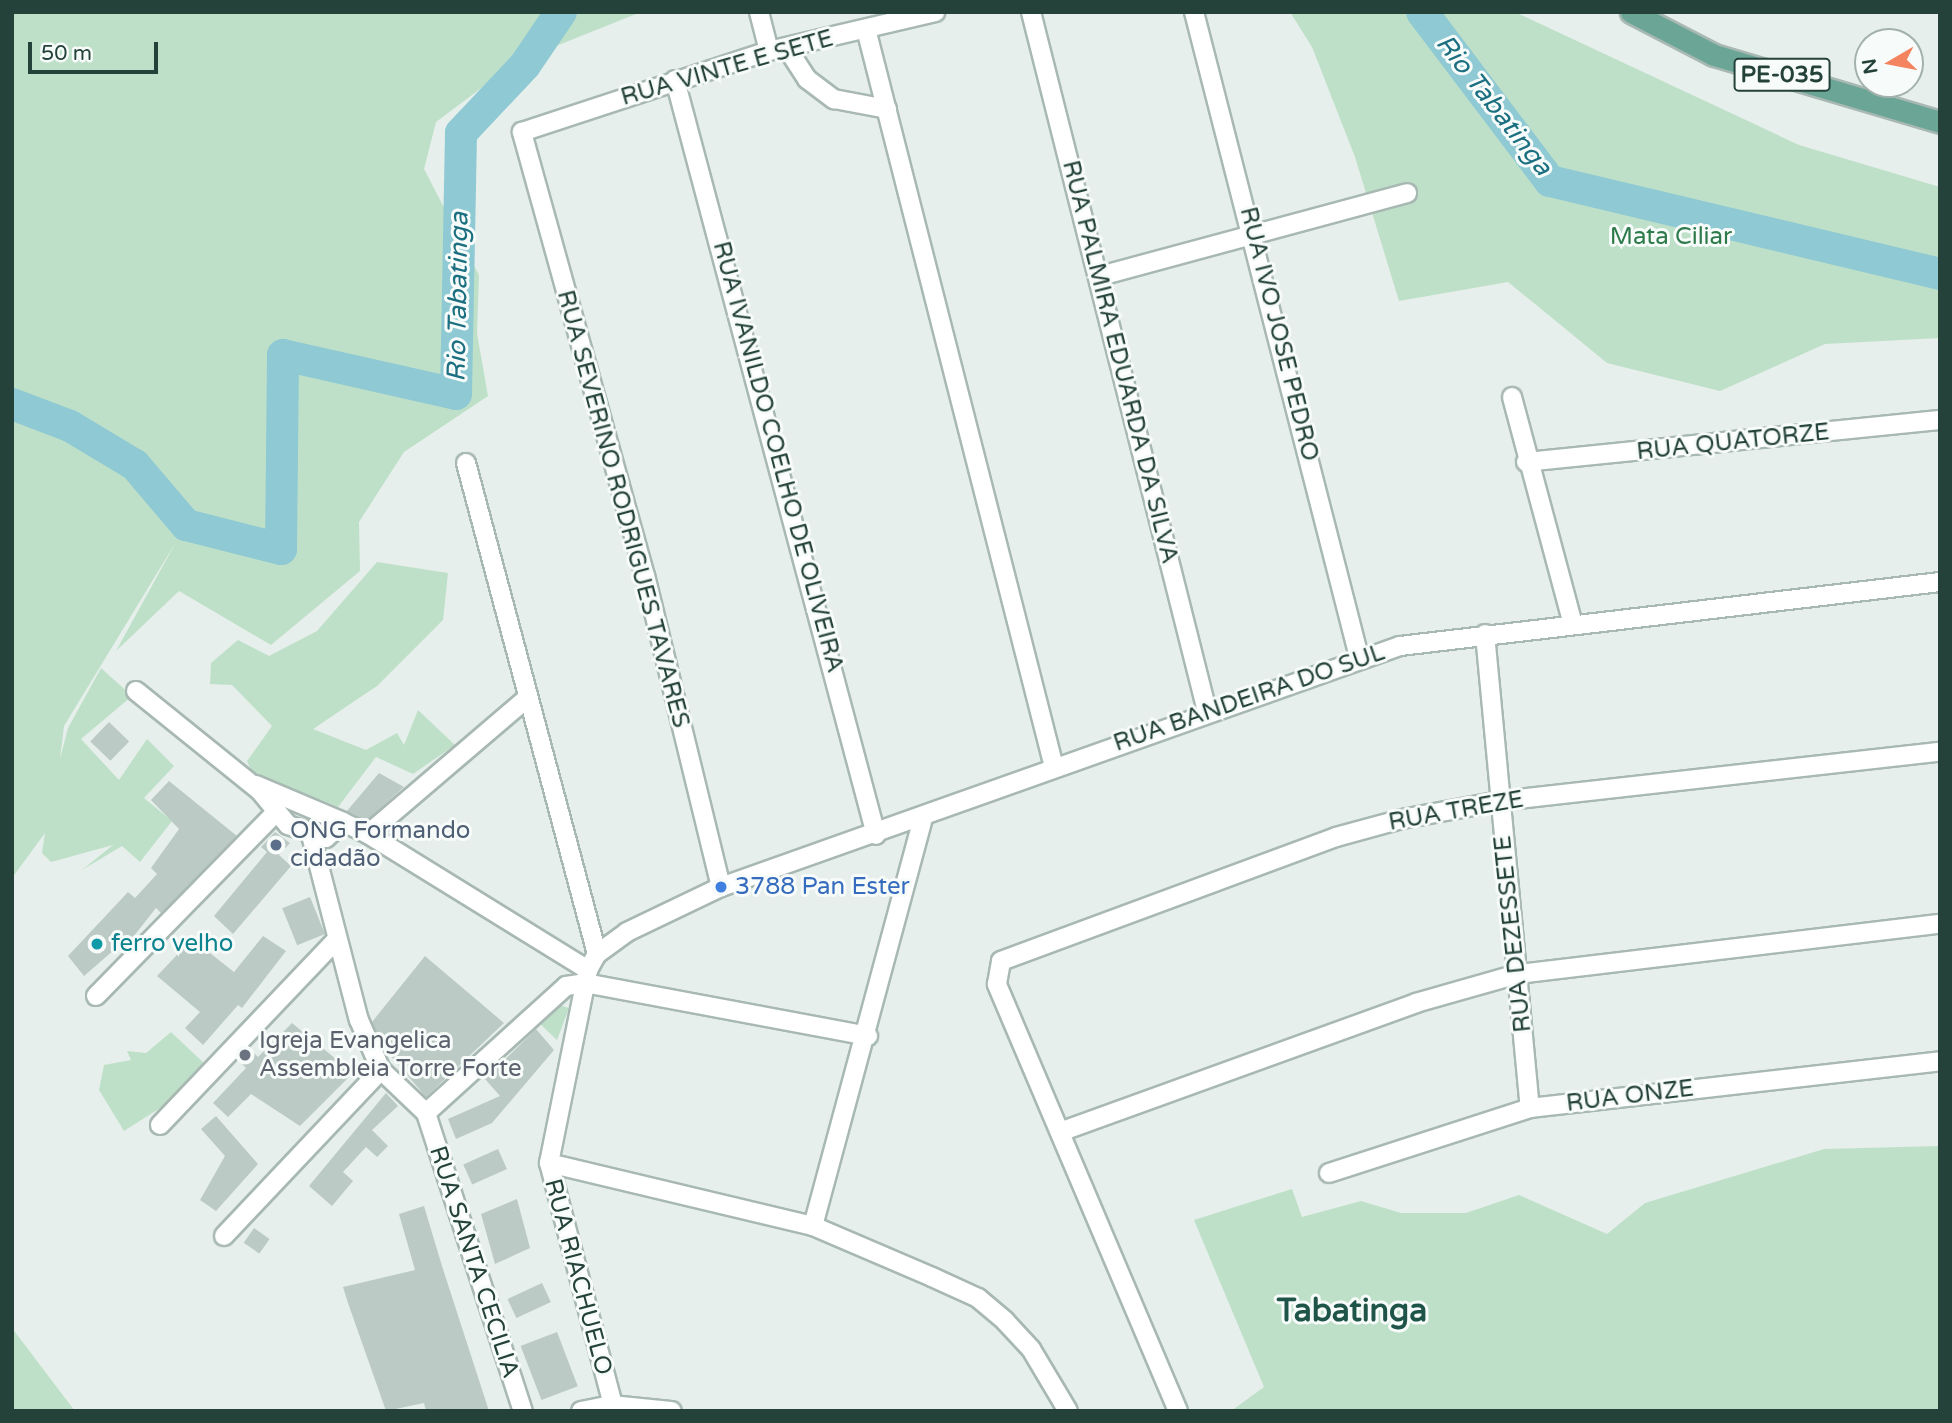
<!DOCTYPE html>
<html>
<head>
<meta charset="utf-8">
<style>
	body { margin:0 }
	#map { position:relative; width:1952px; height:1423px; overflow:hidden; background:#e6efeb; font-family:"Varela Round",sans-serif }
	div>[style] { position:absolute }
	[style*='--x'] { left:calc(var(--x)*1px); top:calc(var(--y)*1px); width:calc(var(--w)*1px); rotate:calc(var(--a)*1deg) }
	.green>* { inset:0; background:#bfe0c8 }
	.river>* { height:32px; margin:-16px; padding:0 16px; transform-origin:16px; border-radius:16px; background:#8ec9d4 }
	.building>* { inset:0; background:#bbcac4; transform-origin:0 0 }
	.roads { filter:drop-shadow(2px 0 #a8b8b2) drop-shadow(-2px 0 #a8b8b2) drop-shadow(0 2px #a8b8b2) drop-shadow(0 -2px #a8b8b2) }
	.street>* { height:18px; margin:-9px; padding:0 9px; transform-origin:9px; border-radius:9px; background:#fff }
	.primary>* { height:21px; margin:-10.5px; padding:0 10.5px; transform-origin:10.5px; border-radius:10.5px; background:#6aa596 }
	.dots>* { width:19px; height:19px; translate:-50% -50%; box-sizing:border-box; border:4px solid #f7fbf9; border-radius:50% }
	span { translate:-50% -50%; white-space:nowrap; text-align:center; line-height:1.15; -webkit-text-stroke:6px #f7fbf9; paint-order:stroke }
	.shield-label span { padding:2px 5px; background:#f7fbf9; border:2px solid; border-radius:5px; -webkit-text-stroke-width:0 }
	.shield-label { font-size:23px; color:#24423a; font-weight:700 }
	.street-label { font-size:24px; color:#24423a }
	.park-label { font-size:24px; color:#2d7a4b }
	.service-label { font-size:24px; color:#4e5e75 }
	.left { translate:0 -50%; text-align:left }
	.shop-label { font-size:24px; color:#366cbe }
	.culture-label { font-size:24px; color:#0d838f }
	.worship-label { font-size:24px; color:#5b616d }
	.water-label { font-size:26px; color:#1c6f80; font-style:italic }
	.district-label { font-size:32px; color:#1f5548; font-weight:700 }
	.frame { position:absolute; inset:0; border:14px solid #24423a; pointer-events:none }
	.north { position:absolute; left:1854px; top:28px; width:70px; height:70px; box-sizing:border-box; background:#f7fbf9; border:2px solid #a3b1ad; border-radius:50%; rotate:260deg; font-size:19px; font-weight:700; line-height:28px; text-align:center; color:#24423a }
	.north::after { content:''; display:block; margin:auto; width:24px; height:32px; background:#f4845f; clip-path:polygon(50% 0,100% 100%,50% 72%,0 100%) }
	.scale { position:absolute; left:28px; top:42px; width:130px; height:32px; box-sizing:border-box; border:4px solid #24423a; border-top:0; padding-left:9px; font-size:21px; line-height:24px; white-space:nowrap; color:#24423a; -webkit-text-stroke:5px #f7fbf9; paint-order:stroke }
</style>
</head>
<body>
<div id="map">
	<div class="green">
		<div style="clip-path:polygon(12px 12px,641px 12px,516px 62px,436px 122px,424px 169px,479px 275px,477px 333px,488px 396px,404px 452px,359px 522px,360px 571px,271px 645px,179px 591px,116px 651px,176px 542px,64px 726px,60px 759px,68px 728px,101px 668px,132px 696px,81px 739px,119px 780px,147px 739px,174px 766px,144px 798px,172px 821px,140px 862px,122px 846px,82px 870px,113px 845px,51px 862px,42px 853px,45px 833px,12px 878px)"></div>
		<div style="clip-path:polygon(1290px 12px,1515px 12px,1799px 145px,1940px 187px,1940px 338px,1825px 344px,1720px 391px,1607px 363px,1508px 282px,1399px 301px,1355px 157px,1312px 47px)"></div>
		<div style="clip-path:polygon(377px 562px,448px 573px,443px 620px,377px 686px,313px 729px,366px 750px,397px 733px,404px 745px,418px 710px,455px 745px,413px 774px,376px 757px,338px 807px,252px 772px,247px 761px,272px 726px,232px 685px,210px 684px,211px 663px,238px 640px,269px 656px,317px 631px)"></div>
		<div style="clip-path:polygon(552px 1003px,569px 1008px,557px 1040px,538px 1022px)"></div>
		<div style="clip-path:polygon(171px 1032px,207px 1066px,182px 1094px,124px 1131px,99px 1090px,104px 1065px,131px 1060px,127px 1051px,146px 1053px)"></div>
		<div style="clip-path:polygon(1940px 1146px,1940px 1411px,1231px 1411px,1264px 1387px,1194px 1220px,1292px 1189px,1302px 1217px,1361px 1201px,1401px 1213px,1466px 1213px,1519px 1195px,1607px 1234px,1645px 1203px,1824px 1149px)"></div>
		<div style="clip-path:polygon(12px 1328px,65px 1398px,75px 1411px,12px 1411px)"></div>
	</div>
	<div class="river">
		<div style="--x:1422;--y:12;--w:212;--a:52.9"></div>
		<div style="--x:1550;--y:181;--w:401;--a:13.4"></div>
		<div style="--x:12;--y:404;--w:62;--a:20.8"></div>
		<div style="--x:70;--y:426;--w:76;--a:31"></div>
		<div style="--x:135;--y:465;--w:79;--a:49.6"></div>
		<div style="--x:186;--y:525;--w:98;--a:14.2"></div>
		<div style="--x:281;--y:549;--w:194;--a:-89.4"></div>
		<div style="--x:283;--y:355;--w:177;--a:12.7"></div>
		<div style="--x:456;--y:394;--w:261;--a:-88.9"></div>
		<div style="--x:461;--y:133;--w:93;--a:-46.7"></div>
		<div style="--x:525;--y:65;--w:64;--a:-55.8"></div>
	</div>
	<div class="building">
		<div style="left:109px;top:722px;width:28px;height:27px;rotate:44deg"></div>
		<div style="clip-path:polygon(379px 773px,404px 787px,366px 821px,347px 811px)"></div>
		<div style="clip-path:polygon(169px 781px,237px 836px,161px 913px,156px 908px,126px 946px,122px 943px,84px 976px,68px 956px,128px 892px,135px 898px,157px 874px,151px 868px,179px 829px,151px 800px)"></div>
		<div style="clip-path:polygon(275px 832px,290px 843px,279px 855px,291px 866px,233px 934px,214px 916px,267px 852px,261px 847px)"></div>
		<div style="left:310px;top:897px;width:40px;height:30px;rotate:68deg"></div>
		<div style="clip-path:polygon(263px 936px,286px 951px,242px 1008px,238px 1005px,203px 1045px,185px 1028px,200px 1012px,157px 976px,192px 939px,234px 972px)"></div>
		<div style="clip-path:polygon(425px 956px,504px 1023px,426px 1097px,384px 1048px,372px 1022px)"></div>
		<div style="clip-path:polygon(292px 1023px,353px 1073px,300px 1126px,251px 1094px,228px 1117px,213px 1103px,246px 1068px,238px 1060px,249px 1048px,258px 1057px)"></div>
		<div style="clip-path:polygon(536px 1029px,554px 1050px,492px 1123px,456px 1139px,448px 1119px,500px 1096px,485px 1079px)"></div>
		<div style="clip-path:polygon(386px 1093px,398px 1106px,372px 1130px,388px 1146px,377px 1157px,366px 1147px,343px 1172px,353px 1181px,332px 1206px,309px 1186px)"></div>
		<div style="clip-path:polygon(216px 1116px,258px 1164px,216px 1211px,200px 1200px,225px 1156px,201px 1129px)"></div>
		<div style="left:498px;top:1149px;width:22px;height:38px;rotate:66deg"></div>
		<div style="clip-path:polygon(517px 1199px,530px 1248px,495px 1264px,481px 1214px)"></div>
		<div style="clip-path:polygon(424px 1206px,442px 1266px,489px 1411px,426px 1411px,424px 1403px,386px 1411px,348px 1303px,343px 1287px,415px 1270px,399px 1214px)"></div>
		<div style="left:254px;top:1228px;width:19px;height:18px;rotate:35deg"></div>
		<div style="left:542px;top:1283px;width:21px;height:38px;rotate:65deg"></div>
		<div style="left:557px;top:1332px;width:58px;height:39px;rotate:69deg"></div>
	</div>
	<div class="roads">
		<div class="street">
			<div style="--x:759;--y:12;--w:40;--a:75.6"></div>
			<div style="--x:1031;--y:12;--w:721;--a:75.87"></div>
			<div style="--x:1194;--y:12;--w:666;--a:75.65"></div>
			<div style="--x:866;--y:29;--w:762;--a:75.71"></div>
			<div style="--x:787;--y:48;--w:37;--a:57"></div>
			<div style="--x:807;--y:79;--w:34;--a:37"></div>
			<div style="--x:834;--y:99;--w:54;--a:10.7"></div>
			<div style="--x:675;--y:80;--w:781;--a:75.09"></div>
			<div style="--x:1100;--y:276;--w:318;--a:-15.1"></div>
			<div style="--x:1512;--y:397;--w:235;--a:75"></div>
			<div style="--x:1526;--y:462;--w:416;--a:-5.8"></div>
			<div style="--x:466;--y:463;--w:508;--a:75.06"></div>
			<div style="--x:1485;--y:634;--w:476;--a:84.6"></div>
			<div style="--x:136;--y:691;--w:159;--a:38.9"></div>
			<div style="--x:260;--y:791;--w:44;--a:50.5"></div>
			<div style="--x:288;--y:825;--w:40;--a:18.9"></div>
			<div style="--x:326;--y:838;--w:23;--a:-43"></div>
			<div style="--x:343;--y:822;--w:28;--a:26"></div>
			<div style="--x:368;--y:834;--w:259;--a:31.7"></div>
			<div style="--x:256;--y:785;--w:95;--a:23"></div>
			<div style="--x:368;--y:834;--w:208;--a:-40.5"></div>
			<div style="--x:311;--y:835;--w:191;--a:75.5"></div>
			<div style="--x:359;--y:1020;--w:55;--a:66.3"></div>
			<div style="--x:381;--y:1070;--w:62;--a:43.7"></div>
			<div style="--x:426;--y:1113;--w:313;--a:72"></div>
			<div style="--x:721;--y:887;--w:320;--a:-103.7"></div>
			<div style="--x:645;--y:576;--w:461;--a:-105.5"></div>
			<div style="--x:522;--y:132;--w:260;--a:-18.2"></div>
			<div style="--x:769;--y:51;--w:171;--a:-13.2"></div>
			<div style="--x:96;--y:996;--w:256;--a:-45.6"></div>
			<div style="--x:426;--y:1113;--w:189;--a:-42.2"></div>
			<div style="--x:566;--y:986;--w:19;--a:-9"></div>
			<div style="--x:585;--y:983;--w:288;--a:10.6"></div>
			<div style="--x:160;--y:1125;--w:254;--a:-46.4"></div>
			<div style="--x:1060;--y:1132;--w:379;--a:-19.9"></div>
			<div style="--x:1416;--y:1003;--w:106;--a:-15.9"></div>
			<div style="--x:1518;--y:974;--w:425;--a:-6.8"></div>
			<div style="--x:549;--y:1163;--w:271;--a:13.4"></div>
			<div style="--x:813;--y:1226;--w:129;--a:23.2"></div>
			<div style="--x:932;--y:1277;--w:51;--a:24.5"></div>
			<div style="--x:978;--y:1298;--w:35;--a:40"></div>
			<div style="--x:1005;--y:1321;--w:38;--a:47"></div>
			<div style="--x:1031;--y:1349;--w:72;--a:59.2"></div>
			<div style="--x:1329;--y:1173;--w:211;--a:-17.9"></div>
			<div style="--x:1530;--y:1108;--w:413;--a:-6.5"></div>
			<div style="--x:813;--y:1226;--w:419;--a:-74.9"></div>
			<div style="--x:224;--y:1236;--w:228;--a:-46.6"></div>
			<div style="--x:613;--y:1405;--w:250;--a:-104.8"></div>
			<div style="--x:549;--y:1163;--w:197;--a:-78.6"></div>
			<div style="--x:588;--y:970;--w:18;--a:-61"></div>
			<div style="--x:597;--y:954;--w:37;--a:-36"></div>
			<div style="--x:627;--y:932;--w:104;--a:-25.6"></div>
			<div style="--x:721;--y:887;--w:721;--a:-19.54"></div>
			<div style="--x:1400;--y:646;--w:544;--a:-6.76"></div>
			<div style="--x:581;--y:1411;--w:33;--a:-11"></div>
			<div style="--x:613;--y:1405;--w:59;--a:5.8"></div>
			<div style="--x:1178;--y:1411;--w:464;--a:-113"></div>
			<div style="--x:997;--y:984;--w:23;--a:-80"></div>
			<div style="--x:1001;--y:961;--w:357;--a:-20.3"></div>
			<div style="--x:1336;--y:837;--w:68;--a:-15.3"></div>
			<div style="--x:1402;--y:819;--w:100;--a:-10.4"></div>
			<div style="--x:1500;--y:801;--w:443;--a:-6.4"></div>
		</div>
		<div class="primary">
			<div style="--x:1631;--y:12;--w:93;--a:27.4"></div>
			<div style="--x:1714;--y:55;--w:236;--a:16.5"></div>
		</div>
	</div>
	<div class="dots">
		<div style="left:276px;top:845px;background:#5c6f8a"></div>
		<div style="left:721px;top:887px;background:#3f7fe0"></div>
		<div style="left:97px;top:944px;background:#0f9aa8"></div>
		<div style="left:245px;top:1055px;background:#6b7280"></div>
	</div>
	<div class="shield-label">
		<span style="left:1782px;top:75px">PE-035</span>
	</div>
	<div class="street-label">
		<span style="left:727px;top:68px;rotate:-16deg">RUA VINTE E SETE</span>
		<span style="left:1279px;top:334px;rotate:76deg">RUA IVO JOSE PEDRO</span>
		<span style="left:1120px;top:362px;rotate:76deg">RUA PALMIRA EDUARDA DA SILVA</span>
		<span style="left:1733px;top:442px;rotate:-6deg">RUA QUATORZE</span>
		<span style="left:778px;top:457px;rotate:75deg">RUA IVANILDO COELHO DE OLIVEIRA</span>
		<span style="left:623px;top:509px;rotate:75deg">RUA SEVERINO RODRIGUES TAVARES</span>
		<span style="left:1249px;top:698px;rotate:-19deg">RUA BANDEIRA DO SUL</span>
		<span style="left:1456px;top:811px;rotate:-10deg">RUA TREZE</span>
		<span style="left:1513px;top:934px;rotate:-96deg">RUA DEZESSETE</span>
		<span style="left:1630px;top:1096px;rotate:-7deg">RUA ONZE</span>
		<span style="left:474px;top:1262px;rotate:72deg">RUA SANTA CECILIA</span>
		<span style="left:578px;top:1277px;rotate:75deg">RUA RIACHUELO</span>
	</div>
	<div class="park-label">
		<span style="left:1671px;top:237px">Mata Ciliar</span>
	</div>
	<div class="service-label">
		<span class="left" style="left:290px;top:845px">ONG Formando<br>cidadão</span>
	</div>
	<div class="shop-label">
		<span class="left" style="left:735px;top:887px">3788 Pan Ester</span>
	</div>
	<div class="culture-label">
		<span class="left" style="left:111px;top:944px">ferro velho</span>
	</div>
	<div class="worship-label">
		<span class="left" style="left:259px;top:1055px">Igreja Evangelica<br>Assembleia Torre Forte</span>
	</div>
	<div class="water-label">
		<span style="left:1494px;top:105px;rotate:52deg">Rio Tabatinga</span>
		<span style="left:458px;top:297px;rotate:-89deg">Rio Tabatinga</span>
	</div>
	<div class="district-label">
		<span style="left:1352px;top:1311px">Tabatinga</span>
	</div>
	<div class="frame"></div>
	<div class="north">N</div>
	<div class="scale">50 m</div>
</div>
</body>
</html>
